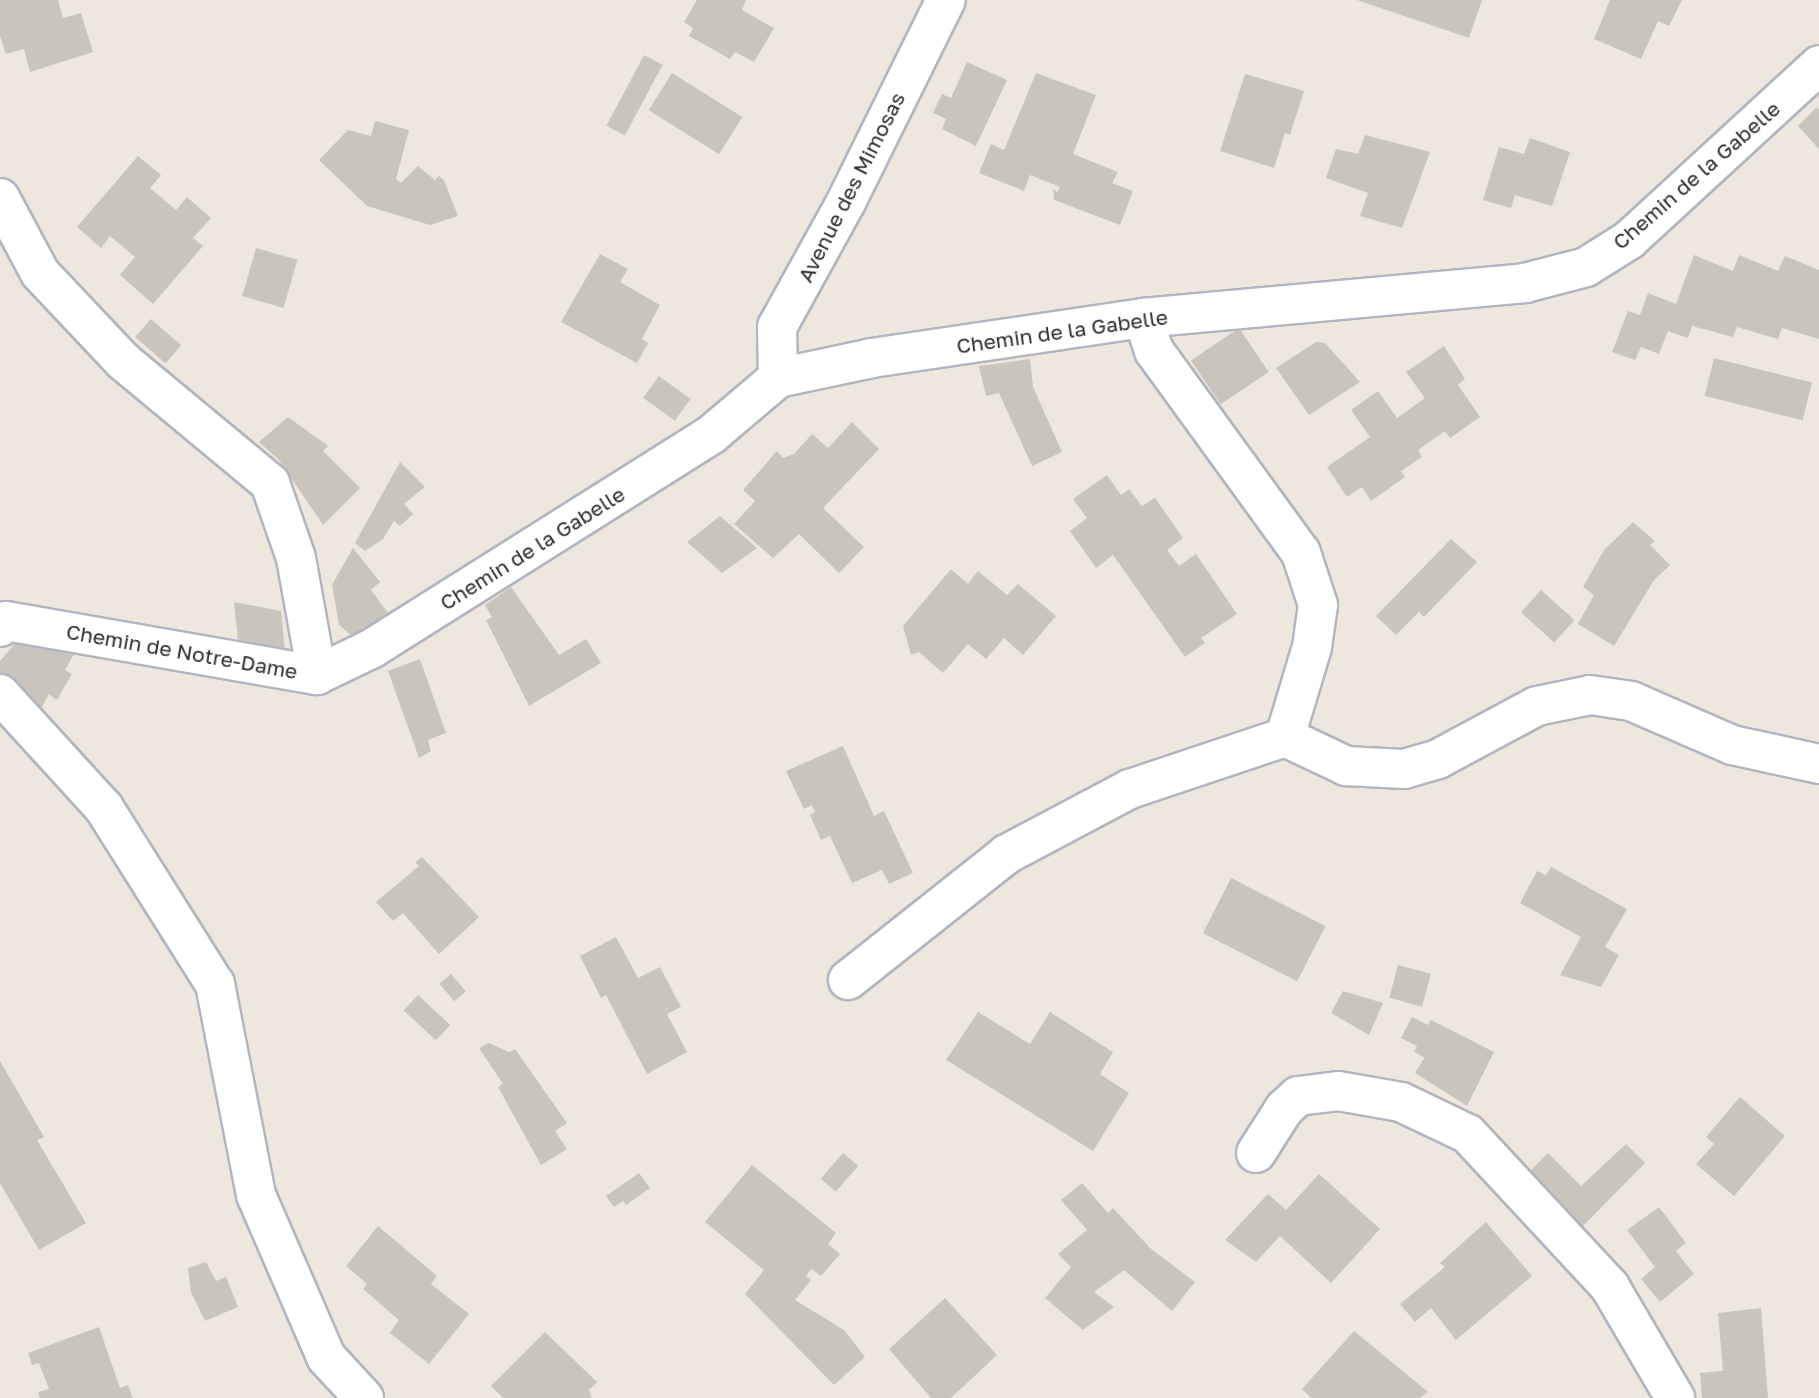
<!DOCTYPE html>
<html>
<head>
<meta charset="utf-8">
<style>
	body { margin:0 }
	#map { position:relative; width:1819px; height:1398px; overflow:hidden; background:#eee7de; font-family:"Golos Text",sans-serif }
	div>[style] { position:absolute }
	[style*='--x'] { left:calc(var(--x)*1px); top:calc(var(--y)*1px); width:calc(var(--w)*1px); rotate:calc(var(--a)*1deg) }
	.building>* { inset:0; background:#c9c5bd; transform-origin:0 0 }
	.roads { filter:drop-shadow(2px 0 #b2b5c0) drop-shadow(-2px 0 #b2b5c0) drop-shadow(0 2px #b2b5c0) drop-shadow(0 -2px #b2b5c0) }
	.minor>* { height:38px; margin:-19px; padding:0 19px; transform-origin:19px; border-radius:19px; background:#fff }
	span { translate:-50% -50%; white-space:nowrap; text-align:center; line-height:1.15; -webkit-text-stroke:6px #fff; paint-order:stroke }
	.street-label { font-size:21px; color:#2c2c2c }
</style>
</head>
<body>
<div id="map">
	<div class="building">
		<div style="clip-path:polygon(0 0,58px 0,63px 18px,81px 13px,93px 52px,30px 72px,24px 49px,6px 54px,0 36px)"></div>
		<div style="clip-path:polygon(697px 0,746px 0,742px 10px,774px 28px,754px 62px,735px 52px,730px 59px,689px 36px,693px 28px,684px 22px)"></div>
		<div style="clip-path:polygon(1357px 0,1482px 0,1469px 38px)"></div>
		<div style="clip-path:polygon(1610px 0,1682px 0,1669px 26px,1658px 21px,1641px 59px,1594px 39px)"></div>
		<div style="left:644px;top:55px;width:21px;height:80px;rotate:28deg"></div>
		<div style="clip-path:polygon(967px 62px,1007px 80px,976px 146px,942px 129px,946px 119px,933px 113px,942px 94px,951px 98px)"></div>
		<div style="left:672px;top:73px;width:83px;height:44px;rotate:32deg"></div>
		<div style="clip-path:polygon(1036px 73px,1096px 95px,1073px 154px,1118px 172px,1112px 183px,1133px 191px,1120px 225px,1054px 200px,1053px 189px,1057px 192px,1060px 187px,1030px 175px,1024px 191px,979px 173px,991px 144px,1004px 150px)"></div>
		<div style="clip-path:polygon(1245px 74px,1304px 91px,1290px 135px,1285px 133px,1274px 168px,1220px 151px)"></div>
		<div style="clip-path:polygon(1817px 107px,1819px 110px,1819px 149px,1798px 126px)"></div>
		<div style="clip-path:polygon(375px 121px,409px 130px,396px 179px,401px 183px,418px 166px,435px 180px,439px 176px,444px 180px,458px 216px,430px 225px,367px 206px,319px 160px,348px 130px,371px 136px)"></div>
		<div style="clip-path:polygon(1365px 135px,1430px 152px,1402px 228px,1360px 216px,1368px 193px,1326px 178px,1336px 149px,1358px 154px)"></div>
		<div style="clip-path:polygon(1530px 138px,1570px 152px,1552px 206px,1515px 195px,1511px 208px,1483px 200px,1499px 147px,1524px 154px)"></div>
		<div style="clip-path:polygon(138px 156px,161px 175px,150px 188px,176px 210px,187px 197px,211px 218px,193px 238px,203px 246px,153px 304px,120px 275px,135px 257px,110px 236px,101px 248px,77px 227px)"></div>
		<div style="left:256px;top:248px;width:43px;height:50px;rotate:16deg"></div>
		<div style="clip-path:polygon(600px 254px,628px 269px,620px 282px,660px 305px,642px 339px,648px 343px,637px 363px,561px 322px)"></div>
		<div style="clip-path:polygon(1694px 255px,1733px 271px,1739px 255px,1778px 271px,1785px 256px,1819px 270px,1819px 339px,1782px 328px,1778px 339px,1737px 327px,1733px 337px,1692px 326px,1688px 338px,1668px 331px,1659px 354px,1641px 347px,1635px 360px,1612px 352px,1628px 311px,1640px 315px,1648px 293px,1676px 304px)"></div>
		<div style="left:151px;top:319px;width:40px;height:24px;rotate:41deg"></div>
		<div style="left:1239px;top:328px;width:53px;height:58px;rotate:56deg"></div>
		<div style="clip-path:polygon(1316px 342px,1325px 343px,1360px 382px,1309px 415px,1276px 368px)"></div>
		<div style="clip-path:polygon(1444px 346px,1465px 379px,1458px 385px,1480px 417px,1450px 438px,1445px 431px,1418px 450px,1422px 457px,1401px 471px,1405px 477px,1371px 501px,1362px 487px,1347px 497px,1327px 467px,1370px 437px,1351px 410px,1378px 391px,1397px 418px,1425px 398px,1406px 372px)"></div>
		<div style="left:1714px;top:358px;width:101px;height:39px;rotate:14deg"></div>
		<div style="clip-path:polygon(1030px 359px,1033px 387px,1062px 452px,1032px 466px,999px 393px,986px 396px,979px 366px)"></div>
		<div style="left:659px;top:376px;width:39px;height:27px;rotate:36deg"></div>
		<div style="clip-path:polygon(288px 417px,328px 446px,323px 451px,360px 488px,323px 525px,279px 460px,259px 442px)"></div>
		<div style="clip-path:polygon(852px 422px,879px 449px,823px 508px,864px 547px,839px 573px,799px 534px,773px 558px,734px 524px,755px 501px,743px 490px,777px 451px,783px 458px,794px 454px,812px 434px,828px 448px)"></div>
		<div style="clip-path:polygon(400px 462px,425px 487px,404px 504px,413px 514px,400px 526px,394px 521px,383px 539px,365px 551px,355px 543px)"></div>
		<div style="clip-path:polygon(1107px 475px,1121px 495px,1129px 489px,1142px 506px,1155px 498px,1183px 538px,1167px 550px,1179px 566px,1196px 554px,1237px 614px,1201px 638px,1205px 643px,1185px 657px,1113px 555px,1096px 568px,1070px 531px,1087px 518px,1073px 499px)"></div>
		<div style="clip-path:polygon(720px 516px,757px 548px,722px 573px,687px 542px)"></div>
		<div style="clip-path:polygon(1633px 522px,1655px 541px,1650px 545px,1670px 565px,1654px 580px,1614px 646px,1578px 624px,1594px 595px,1583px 587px,1604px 550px)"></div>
		<div style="clip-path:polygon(1451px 539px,1477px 562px,1424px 617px,1419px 612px,1396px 635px,1376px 616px)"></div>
		<div style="clip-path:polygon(353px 548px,380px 582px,371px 590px,393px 620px,353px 637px,339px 625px,332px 585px)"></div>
		<div style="clip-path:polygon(951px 569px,968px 584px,978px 571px,1007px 595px,1018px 584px,1056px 616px,1023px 655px,1004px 638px,986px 659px,968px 644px,943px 673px,919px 652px,911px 655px,903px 626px)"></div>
		<div style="clip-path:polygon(511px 587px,559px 655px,586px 639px,601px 663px,529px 706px,486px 620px,492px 617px,485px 605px)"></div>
		<div style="left:1541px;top:590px;width:45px;height:30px;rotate:42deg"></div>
		<div style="clip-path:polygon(234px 602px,281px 611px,285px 651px,238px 641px)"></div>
		<div style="clip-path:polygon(17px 641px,75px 652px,65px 670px,72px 674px,57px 700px,49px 694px,36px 718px,0 672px,0 661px)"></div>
		<div style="clip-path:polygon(420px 659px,446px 733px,428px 740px,431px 751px,419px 758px,388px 671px)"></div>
		<div style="clip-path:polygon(843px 746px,874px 816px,884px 811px,913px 873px,889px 884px,882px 870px,852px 883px,830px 836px,821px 840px,810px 815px,815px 812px,812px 805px,804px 809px,786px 771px)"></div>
		<div style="clip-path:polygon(422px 857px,479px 917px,439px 954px,403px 913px,393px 921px,376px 902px,419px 866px,415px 862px)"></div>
		<div style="clip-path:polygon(1551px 867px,1627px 909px,1605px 947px,1619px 955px,1601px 987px,1560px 975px,1581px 937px,1520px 903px,1537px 871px,1546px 875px)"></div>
		<div style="left:1231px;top:878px;width:106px;height:62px;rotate:27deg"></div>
		<div style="clip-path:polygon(616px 937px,638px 978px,660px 967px,681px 1007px,667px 1014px,687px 1052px,647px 1074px,606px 995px,601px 998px,580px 956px)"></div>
		<div style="left:1398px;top:965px;width:34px;height:34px;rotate:15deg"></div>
		<div style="left:451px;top:974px;width:23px;height:15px;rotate:50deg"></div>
		<div style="clip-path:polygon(1343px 991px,1383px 1003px,1369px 1035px,1331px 1013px)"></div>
		<div style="left:418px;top:995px;width:44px;height:21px;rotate:43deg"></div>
		<div style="clip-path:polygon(978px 1012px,1030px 1044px,1050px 1012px,1113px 1052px,1100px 1074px,1129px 1093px,1093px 1151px,946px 1060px)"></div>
		<div style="clip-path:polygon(1412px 1017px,1428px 1025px,1431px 1020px,1494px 1052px,1467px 1106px,1415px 1073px,1430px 1049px,1425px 1058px,1414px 1052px,1417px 1046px,1401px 1038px)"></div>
		<div style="clip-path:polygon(489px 1043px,509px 1052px,515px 1049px,567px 1123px,555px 1131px,567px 1149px,541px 1165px,498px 1087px,503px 1084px,479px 1048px)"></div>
		<div style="clip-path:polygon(0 1061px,44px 1137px,37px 1140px,86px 1223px,39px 1250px,0 1183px)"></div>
		<div style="clip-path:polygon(1740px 1097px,1785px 1136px,1734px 1196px,1696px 1164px,1714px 1144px,1706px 1137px)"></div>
		<div style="clip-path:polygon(1626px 1144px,1645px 1163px,1581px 1228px,1529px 1172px,1548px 1153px,1581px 1186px)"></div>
		<div style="left:843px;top:1153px;width:20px;height:34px;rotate:41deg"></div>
		<div style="clip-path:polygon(752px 1165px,836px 1233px,828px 1244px,840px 1254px,821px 1276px,811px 1269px,806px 1276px,811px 1280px,795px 1300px,844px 1330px,865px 1357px,834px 1385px,745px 1294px,764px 1270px,705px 1222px)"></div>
		<div style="clip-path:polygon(639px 1173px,650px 1188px,626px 1205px,623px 1201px,614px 1207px,606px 1196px)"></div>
		<div style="clip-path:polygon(1319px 1174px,1380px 1229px,1331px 1283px,1280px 1236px,1256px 1262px,1225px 1240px,1268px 1194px,1286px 1210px)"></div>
		<div style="clip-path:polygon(1082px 1183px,1108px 1213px,1113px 1208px,1150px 1248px,1195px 1282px,1172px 1311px,1124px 1270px,1094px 1292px,1114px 1307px,1083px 1330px,1045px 1298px,1071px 1267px,1058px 1254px,1087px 1230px,1061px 1200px)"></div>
		<div style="clip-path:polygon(1659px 1207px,1686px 1243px,1676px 1251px,1694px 1274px,1660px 1302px,1641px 1279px,1655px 1267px,1627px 1230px)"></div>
		<div style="clip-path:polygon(1486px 1222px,1532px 1276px,1456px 1340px,1431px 1308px,1415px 1322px,1400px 1304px,1445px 1267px,1440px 1263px)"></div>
		<div style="clip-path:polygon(378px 1226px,437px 1276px,431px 1284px,469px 1314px,429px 1364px,390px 1333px,399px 1320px,363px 1289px,367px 1284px,346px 1266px)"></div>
		<div style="clip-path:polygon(206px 1262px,216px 1281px,226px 1277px,238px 1307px,205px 1321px,191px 1292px,188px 1268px)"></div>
		<div style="clip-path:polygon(945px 1298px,997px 1355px,951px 1398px,931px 1398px,889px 1349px)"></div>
		<div style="clip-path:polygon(1761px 1308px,1768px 1398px,1702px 1398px,1700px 1373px,1723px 1371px,1718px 1313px)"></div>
		<div style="clip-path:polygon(99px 1327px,120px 1388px,128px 1385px,133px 1398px,40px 1398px,38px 1392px,49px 1389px,39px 1363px,32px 1365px,28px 1353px)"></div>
		<div style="clip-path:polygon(1354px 1331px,1428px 1392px,1420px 1398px,1311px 1398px,1302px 1389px)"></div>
		<div style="clip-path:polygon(545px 1332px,597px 1382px,589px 1390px,592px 1398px,503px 1398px,491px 1386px)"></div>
	</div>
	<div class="roads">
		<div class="minor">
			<div style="--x:0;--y:198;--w:85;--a:61.9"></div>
			<div style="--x:40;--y:273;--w:121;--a:46.7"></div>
			<div style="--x:123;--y:361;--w:191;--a:39.7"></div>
			<div style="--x:270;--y:483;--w:79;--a:70.9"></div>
			<div style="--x:296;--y:558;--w:119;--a:79.8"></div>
			<div style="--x:778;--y:378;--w:51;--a:-91.1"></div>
			<div style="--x:777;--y:327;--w:143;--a:-61.1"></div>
			<div style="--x:846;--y:202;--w:225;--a:-63.7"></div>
			<div style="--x:0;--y:627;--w:8;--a:-45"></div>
			<div style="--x:6;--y:621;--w:316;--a:9.9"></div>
			<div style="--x:317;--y:675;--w:60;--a:-25.7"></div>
			<div style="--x:371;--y:649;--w:403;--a:-32.2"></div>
			<div style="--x:712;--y:434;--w:87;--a:-40.3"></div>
			<div style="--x:778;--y:378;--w:96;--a:-12"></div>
			<div style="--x:872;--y:358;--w:274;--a:-8.4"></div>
			<div style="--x:1143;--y:318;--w:384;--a:-5.2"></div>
			<div style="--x:1525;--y:283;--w:63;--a:-14.7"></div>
			<div style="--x:1586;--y:267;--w:51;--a:-32.1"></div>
			<div style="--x:1629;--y:240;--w:258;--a:-42.6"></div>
			<div style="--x:0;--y:694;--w:154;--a:47.6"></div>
			<div style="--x:104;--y:808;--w:208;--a:57.8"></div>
			<div style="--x:215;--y:984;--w:215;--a:79"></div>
			<div style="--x:256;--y:1195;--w:176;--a:66.6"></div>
			<div style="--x:326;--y:1357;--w:56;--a:47.2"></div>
			<div style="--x:1285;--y:737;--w:68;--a:25.4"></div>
			<div style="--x:1346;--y:766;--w:58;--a:3"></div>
			<div style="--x:1404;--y:769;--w:35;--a:-16"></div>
			<div style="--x:1438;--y:759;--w:112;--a:-28.2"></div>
			<div style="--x:1537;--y:706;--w:54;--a:-11.7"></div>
			<div style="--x:1590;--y:695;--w:41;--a:8.3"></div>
			<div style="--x:1631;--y:701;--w:110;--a:23.5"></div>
			<div style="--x:1732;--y:745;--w:89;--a:12.3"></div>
			<div style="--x:848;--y:980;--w:203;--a:-38.4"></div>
			<div style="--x:1007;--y:854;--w:139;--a:-27.9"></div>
			<div style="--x:1130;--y:789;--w:163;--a:-18.5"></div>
			<div style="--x:1285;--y:737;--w:94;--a:-73.3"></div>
			<div style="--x:1312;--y:647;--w:42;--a:-81.9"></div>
			<div style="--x:1318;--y:605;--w:55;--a:-108.1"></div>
			<div style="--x:1301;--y:553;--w:250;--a:-126"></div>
			<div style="--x:1154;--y:351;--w:35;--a:-108"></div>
			<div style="--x:1256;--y:1153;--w:52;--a:-57.5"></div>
			<div style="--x:1284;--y:1109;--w:19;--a:-43"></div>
			<div style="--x:1298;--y:1096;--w:40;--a:-7.1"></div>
			<div style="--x:1338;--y:1091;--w:64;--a:9.9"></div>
			<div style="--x:1401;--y:1102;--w:74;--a:25.5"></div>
			<div style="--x:1468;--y:1134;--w:209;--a:47.1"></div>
			<div style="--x:1610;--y:1287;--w:129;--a:59.6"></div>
		</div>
	</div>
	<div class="street-label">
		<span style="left:1696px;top:175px;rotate:-41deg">Chemin de la Gabelle</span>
		<span style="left:851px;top:187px;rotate:-63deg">Avenue des Mimosas</span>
		<span style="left:1062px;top:331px;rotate:-8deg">Chemin de la Gabelle</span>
		<span style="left:532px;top:548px;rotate:-32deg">Chemin de la Gabelle</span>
		<span style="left:182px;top:651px;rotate:10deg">Chemin de Notre-Dame</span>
	</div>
</div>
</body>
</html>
